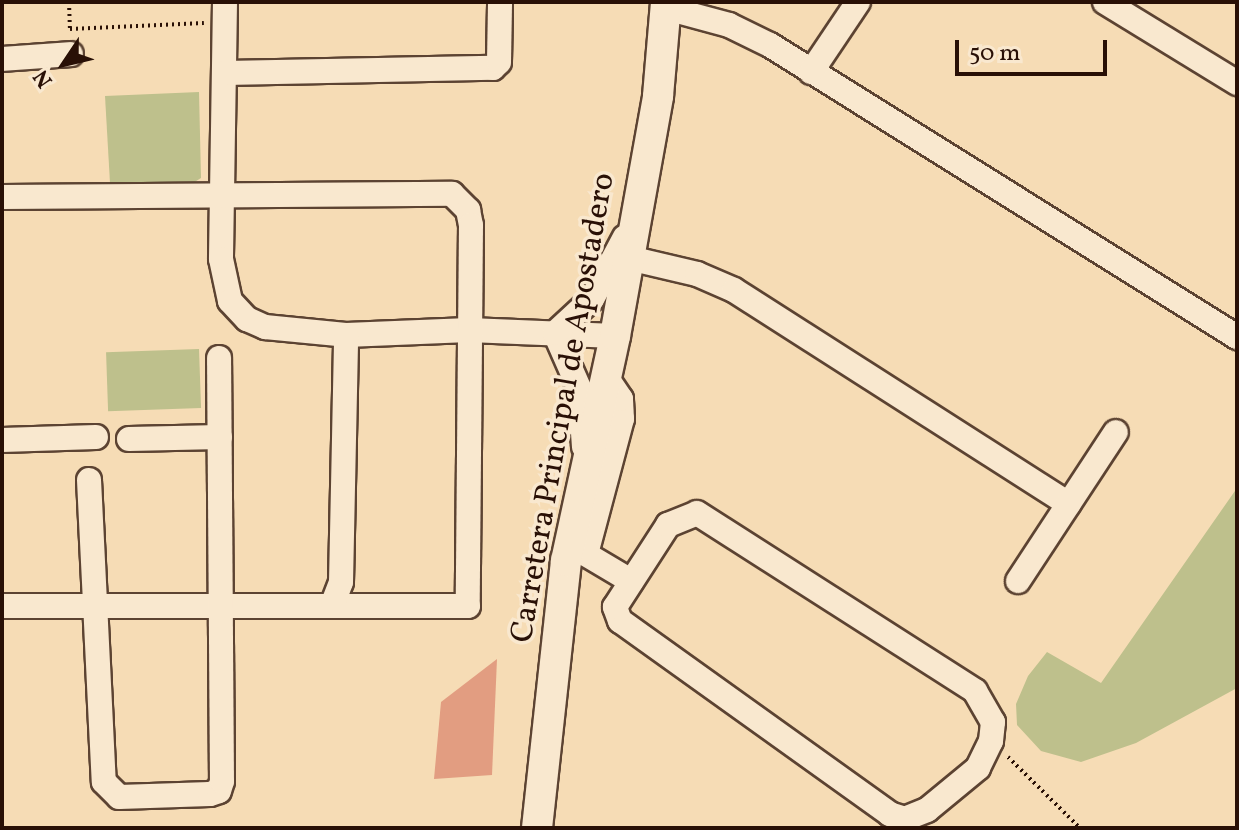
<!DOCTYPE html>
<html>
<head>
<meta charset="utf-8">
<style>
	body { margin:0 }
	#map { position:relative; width:1239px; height:830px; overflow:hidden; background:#f6dcb5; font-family:Vollkorn,serif }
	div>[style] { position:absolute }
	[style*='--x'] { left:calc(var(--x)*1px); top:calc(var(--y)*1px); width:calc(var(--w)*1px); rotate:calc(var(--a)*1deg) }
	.green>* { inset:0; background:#bec08c; transform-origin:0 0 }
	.building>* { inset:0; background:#e29d81 }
	.path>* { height:4px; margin-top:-2px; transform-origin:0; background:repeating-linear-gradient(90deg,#291006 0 2px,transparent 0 6px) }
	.roads { filter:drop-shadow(2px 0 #5c4332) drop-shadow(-2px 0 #5c4332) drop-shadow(0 2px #5c4332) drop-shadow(0 -2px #5c4332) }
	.minor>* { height:24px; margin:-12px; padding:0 12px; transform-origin:12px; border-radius:12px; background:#f9e8cf }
	.tertiary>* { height:30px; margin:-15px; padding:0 15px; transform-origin:15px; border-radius:15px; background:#f9e8cf }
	span { translate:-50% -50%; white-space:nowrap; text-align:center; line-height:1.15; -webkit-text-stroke:7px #f9e8cf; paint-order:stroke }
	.street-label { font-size:32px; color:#291006 }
	.frame { position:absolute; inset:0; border:4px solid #291006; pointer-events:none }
	.north { position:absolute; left:24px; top:24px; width:80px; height:80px; -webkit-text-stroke:6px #f9e8cf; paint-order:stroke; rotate:235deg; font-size:22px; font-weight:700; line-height:32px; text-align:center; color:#291006 }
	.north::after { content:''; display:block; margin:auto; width:28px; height:36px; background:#291006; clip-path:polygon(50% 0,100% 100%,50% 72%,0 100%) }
	.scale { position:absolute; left:955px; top:40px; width:152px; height:36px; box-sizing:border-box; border:4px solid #291006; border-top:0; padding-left:10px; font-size:24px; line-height:28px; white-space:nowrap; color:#291006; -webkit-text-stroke:6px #f9e8cf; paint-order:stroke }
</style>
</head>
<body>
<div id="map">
	<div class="green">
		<div style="clip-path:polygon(199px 92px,201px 178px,193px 183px,110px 183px,105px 96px)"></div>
		<div style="left:199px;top:349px;width:59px;height:93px;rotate:88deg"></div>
		<div style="clip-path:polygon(1237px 488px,1237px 688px,1136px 743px,1081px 762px,1041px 751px,1017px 725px,1016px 704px,1028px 676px,1047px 652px,1101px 683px)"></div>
	</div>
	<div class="building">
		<div style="clip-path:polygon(497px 659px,492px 775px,434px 779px,441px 702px)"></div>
	</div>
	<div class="path">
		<div style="--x:69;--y:2;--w:29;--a:88"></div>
		<div style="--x:70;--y:29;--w:134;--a:-2.6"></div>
		<div style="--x:1008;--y:757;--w:101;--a:44.6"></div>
	</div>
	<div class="roads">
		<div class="minor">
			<div style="--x:225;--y:2;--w:257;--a:90.9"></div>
			<div style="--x:221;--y:259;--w:43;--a:77.9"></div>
			<div style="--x:230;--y:301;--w:25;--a:47"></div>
			<div style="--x:247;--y:319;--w:20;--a:24"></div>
			<div style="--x:265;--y:327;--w:81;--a:5.6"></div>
			<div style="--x:346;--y:335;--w:123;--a:-2.3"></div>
			<div style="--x:469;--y:330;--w:146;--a:2.4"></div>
			<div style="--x:1105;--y:2;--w:155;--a:31.5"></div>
			<div style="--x:666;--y:8;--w:65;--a:15.1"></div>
			<div style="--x:729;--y:25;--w:46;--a:26"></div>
			<div style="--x:770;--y:45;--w:551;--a:32.02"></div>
			<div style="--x:2;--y:59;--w:69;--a:-4.1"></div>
			<div style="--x:811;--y:72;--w:84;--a:-56.1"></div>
			<div style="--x:225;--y:73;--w:268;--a:-1.1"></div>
			<div style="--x:493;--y:68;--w:8;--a:-45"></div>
			<div style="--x:499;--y:62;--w:60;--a:-89"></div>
			<div style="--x:2;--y:197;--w:450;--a:-0.4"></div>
			<div style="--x:452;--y:194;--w:23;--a:45"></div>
			<div style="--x:468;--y:210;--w:15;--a:79"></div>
			<div style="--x:471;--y:225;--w:381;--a:90.5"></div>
			<div style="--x:468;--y:606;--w:466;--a:180"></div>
			<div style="--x:629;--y:258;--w:70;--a:13.2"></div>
			<div style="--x:697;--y:274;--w:40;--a:23.4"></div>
			<div style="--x:734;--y:290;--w:397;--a:32.6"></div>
			<div style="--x:129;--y:439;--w:91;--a:-1.3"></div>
			<div style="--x:2;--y:440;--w:94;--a:-1.8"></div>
			<div style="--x:584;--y:447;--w:57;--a:-94"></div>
			<div style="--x:580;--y:390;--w:62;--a:-113.7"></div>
			<div style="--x:555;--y:333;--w:50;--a:-42.6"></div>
			<div style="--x:592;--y:299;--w:70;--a:-62"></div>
			<div style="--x:89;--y:480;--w:302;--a:87.2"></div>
			<div style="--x:104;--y:782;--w:21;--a:45"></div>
			<div style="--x:119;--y:797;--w:91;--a:-1.9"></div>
			<div style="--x:210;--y:794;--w:9;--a:-18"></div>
			<div style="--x:219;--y:791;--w:10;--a:-73"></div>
			<div style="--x:222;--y:781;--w:423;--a:-90.4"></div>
			<div style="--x:697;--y:513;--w:330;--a:32.6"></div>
			<div style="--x:975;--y:691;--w:36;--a:60"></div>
			<div style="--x:993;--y:722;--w:19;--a:96"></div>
			<div style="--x:991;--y:741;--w:30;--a:116"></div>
			<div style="--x:978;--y:768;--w:66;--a:140.5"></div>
			<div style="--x:927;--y:810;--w:24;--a:158"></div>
			<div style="--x:905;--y:819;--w:16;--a:-162"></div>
			<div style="--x:890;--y:814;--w:332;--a:-144.4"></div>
			<div style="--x:620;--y:621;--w:15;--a:-110"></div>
			<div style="--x:615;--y:607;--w:98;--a:-57.1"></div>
			<div style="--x:668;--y:525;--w:31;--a:-22"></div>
			<div style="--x:572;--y:546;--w:69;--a:30.7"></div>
			<div style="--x:586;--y:554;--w:140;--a:-75.1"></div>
			<div style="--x:622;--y:419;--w:20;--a:-93"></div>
			<div style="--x:621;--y:399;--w:29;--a:-124"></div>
			<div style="--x:1018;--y:581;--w:178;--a:-56.7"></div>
			<div style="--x:333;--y:603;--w:22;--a:-69"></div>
			<div style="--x:341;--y:582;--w:247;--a:-88.8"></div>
		</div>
		<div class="tertiary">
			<div style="--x:537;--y:828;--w:269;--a:-83.8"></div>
			<div style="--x:566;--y:561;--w:230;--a:-77.7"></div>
			<div style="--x:615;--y:336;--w:244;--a:-79.8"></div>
			<div style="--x:658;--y:96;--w:94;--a:-85.1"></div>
		</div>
	</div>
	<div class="street-label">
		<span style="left:564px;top:408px;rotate:-80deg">Carretera Principal de Apostadero</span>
	</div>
	<div class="frame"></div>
	<div class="north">N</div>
	<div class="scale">50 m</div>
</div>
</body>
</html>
